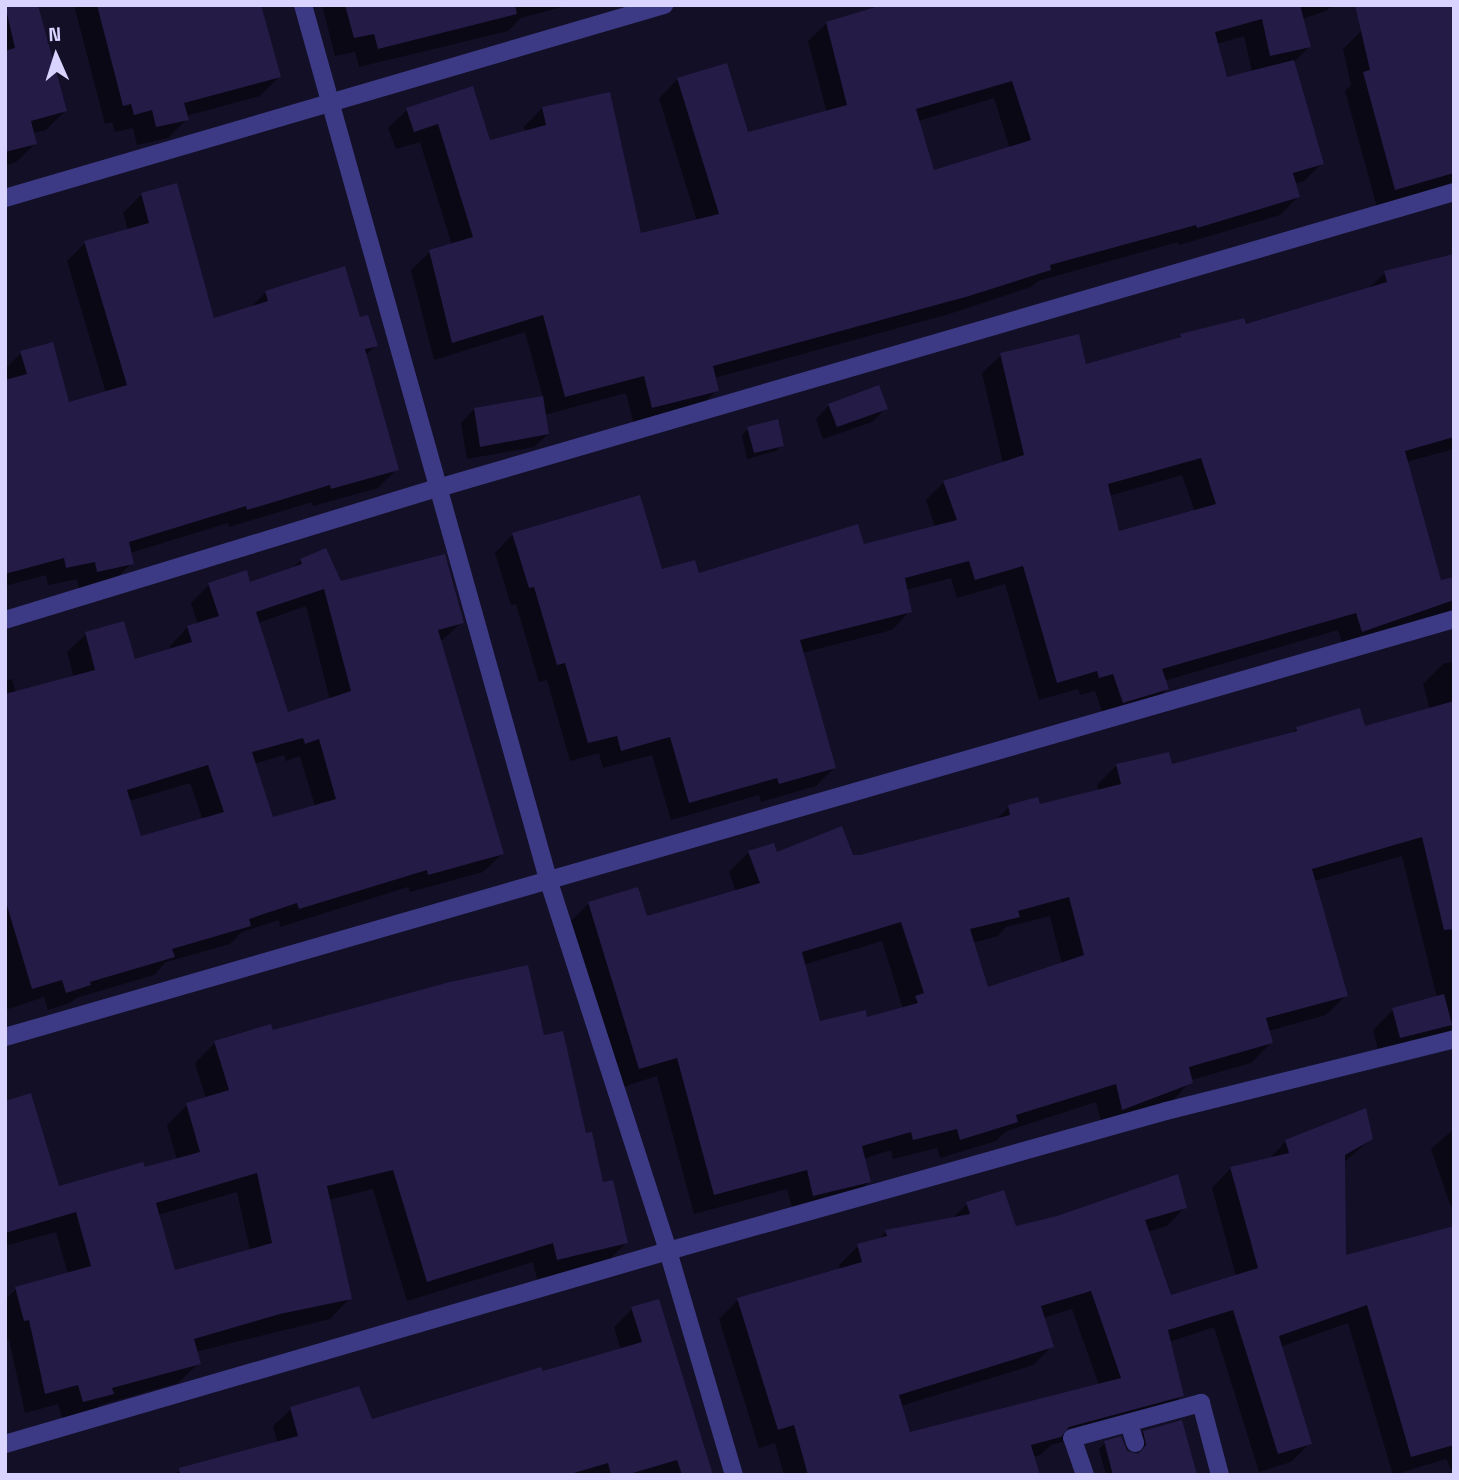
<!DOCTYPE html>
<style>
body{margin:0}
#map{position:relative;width:1459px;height:1480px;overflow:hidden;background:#130f26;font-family:"Space Grotesk",sans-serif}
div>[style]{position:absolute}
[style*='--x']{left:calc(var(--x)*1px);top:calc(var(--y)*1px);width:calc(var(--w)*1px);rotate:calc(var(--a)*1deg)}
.shadow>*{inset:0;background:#0007}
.building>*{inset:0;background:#241b47}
.lane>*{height:18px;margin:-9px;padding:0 9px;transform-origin:9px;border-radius:9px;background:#3d3a85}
.street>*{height:18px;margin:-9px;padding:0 9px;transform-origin:9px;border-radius:9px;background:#3d3a85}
span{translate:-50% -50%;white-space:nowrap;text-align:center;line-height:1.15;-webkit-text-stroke:5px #130f26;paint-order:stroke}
.frame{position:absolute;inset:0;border:7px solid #d9d4ff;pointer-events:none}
.north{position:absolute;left:21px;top:21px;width:70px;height:70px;-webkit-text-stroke:5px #130f26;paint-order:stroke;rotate:357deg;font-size:19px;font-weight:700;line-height:28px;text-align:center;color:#d9d4ff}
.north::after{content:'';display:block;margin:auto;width:24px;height:32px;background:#d9d4ff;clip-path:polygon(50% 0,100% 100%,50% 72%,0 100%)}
</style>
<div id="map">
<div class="shadow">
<i style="clip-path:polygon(5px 5px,65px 111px,46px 130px,32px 133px,35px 144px,16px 162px,5px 166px)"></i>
<i style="clip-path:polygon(74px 5px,259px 5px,279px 77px,260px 96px,186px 116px,187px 119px,168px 138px,137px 145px,133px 128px,115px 132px,112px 122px,105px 124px)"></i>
<i style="clip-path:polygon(322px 5px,569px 5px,521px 18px,508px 31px,359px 67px,355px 52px,335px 56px)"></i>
<i style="clip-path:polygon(evenodd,886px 5px,1333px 5px,1326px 11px,1302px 19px,1310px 46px,1293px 63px,1322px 163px,1304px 181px,1294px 184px,1298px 197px,1280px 215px,1179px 245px,1178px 242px,1038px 281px,1031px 287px,949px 314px,714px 378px,717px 390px,699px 408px,634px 425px,626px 393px,544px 415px,548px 434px,534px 447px,467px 459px,461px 423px,474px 409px,543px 398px,525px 332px,434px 360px,411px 270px,430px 252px,452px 245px,420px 142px,396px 149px,388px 128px,407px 110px,489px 142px,526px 133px,524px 127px,542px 108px,640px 235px,697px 221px,659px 98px,677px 80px,726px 65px,747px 135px,827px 113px,808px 41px,827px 23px,886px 5px,1244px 36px,1252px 72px,1226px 80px,1217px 44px,1244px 36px,886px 5px,994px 98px,1010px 149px,933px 172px,918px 121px,994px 98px)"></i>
<i style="clip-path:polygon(1454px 5px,1454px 182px,1377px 207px,1345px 91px,1351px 85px,1343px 49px,1361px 31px)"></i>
<i style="clip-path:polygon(142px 194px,213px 321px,248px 310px,266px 292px,359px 319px,376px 345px,365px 356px,397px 469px,378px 488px,313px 506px,312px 502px,229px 527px,228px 523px,130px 553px,132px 563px,113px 581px,79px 589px,77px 579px,48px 585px,46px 575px,5px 586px,5px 369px,21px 353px,68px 404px,106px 393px,67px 261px,85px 243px,128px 230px,123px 213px)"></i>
<i style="clip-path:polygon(evenodd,1454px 255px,1454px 449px,1406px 462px,1439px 582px,1454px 578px,1454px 616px,1344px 649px,1338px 630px,1164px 681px,1167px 689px,1149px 707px,1105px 720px,1095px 691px,1080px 695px,1078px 689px,1039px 700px,1005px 584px,957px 598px,951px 578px,906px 590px,910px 611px,892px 630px,802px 653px,834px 768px,816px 786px,761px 802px,759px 795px,671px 820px,652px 755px,603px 768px,599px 753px,570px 761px,547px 680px,539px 682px,516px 604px,511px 605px,495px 553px,513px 534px,661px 571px,698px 576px,863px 546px,935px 527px,926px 500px,944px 482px,1003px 463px,982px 373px,1001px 355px,1085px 366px,1176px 340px,1181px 335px,1245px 327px,1368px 289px,1385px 273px,1454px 255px,1182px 475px,1195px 512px,1117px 533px,1109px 496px,1182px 475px)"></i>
<i style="clip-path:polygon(829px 405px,886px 408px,872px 422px,823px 439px,816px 419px)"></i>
<i style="clip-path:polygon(748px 429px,782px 445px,776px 451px,747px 459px,742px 435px)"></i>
<i style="clip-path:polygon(evenodd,301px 560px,340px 583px,462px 622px,440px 642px,502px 854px,483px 872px,410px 892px,408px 887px,280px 927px,279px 920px,242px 932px,230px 944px,166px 962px,154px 975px,76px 998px,70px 1003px,48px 1010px,44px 997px,5px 1010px,5px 681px,12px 679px,16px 693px,74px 678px,67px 652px,86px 634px,133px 661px,171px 650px,170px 646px,188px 627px,198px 625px,191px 603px,209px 585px,249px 584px,291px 569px,301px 560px,306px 606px,330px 700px,287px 714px,258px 623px,306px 606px,301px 560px,284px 755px,286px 761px,300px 756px,315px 806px,272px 819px,254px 764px,284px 755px,301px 560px,190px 783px,203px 820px,140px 838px,129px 801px,190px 783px)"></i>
<i style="clip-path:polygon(evenodd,1454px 661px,1454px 1041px,1380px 1057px,1373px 1030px,1393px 1010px,1437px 998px,1402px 856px,1314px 881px,1346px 995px,1326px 1015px,1268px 1031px,1271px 1043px,1251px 1063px,1191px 1080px,1171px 1103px,1103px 1129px,1096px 1102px,1007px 1131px,996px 1141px,940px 1158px,937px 1148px,893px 1159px,891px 1150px,863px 1159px,869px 1182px,849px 1202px,794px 1215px,787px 1189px,694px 1214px,657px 1076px,620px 1088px,569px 923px,589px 903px,645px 919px,736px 892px,729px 872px,749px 852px,860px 857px,995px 821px,1009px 807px,1039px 806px,1098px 791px,1097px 785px,1117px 765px,1171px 766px,1291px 734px,1296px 729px,1364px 728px,1430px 710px,1423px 684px,1443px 664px,1454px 661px,1050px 916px,1062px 964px,986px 989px,972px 943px,998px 936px,1006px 927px,1050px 916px,1454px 661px,882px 941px,903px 1009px,866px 1019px,819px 1023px,803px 965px,882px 941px)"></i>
<i style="clip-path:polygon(evenodd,272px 1032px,543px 1037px,585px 1135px,626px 1243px,606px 1263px,537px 1279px,533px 1262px,407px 1301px,373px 1189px,328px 1200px,350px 1298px,330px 1319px,195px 1352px,199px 1363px,178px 1383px,100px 1405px,91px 1414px,63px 1421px,58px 1404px,25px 1413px,9px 1339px,5px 1340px,5px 1300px,16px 1289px,68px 1274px,56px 1232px,5px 1246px,5px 1103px,57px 1188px,144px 1170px,177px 1160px,167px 1125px,187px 1105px,206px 1099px,195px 1063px,215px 1043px,272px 1032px,237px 1192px,250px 1251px,173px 1272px,158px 1215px,237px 1192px)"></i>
<i style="clip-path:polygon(1454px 1129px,1454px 1206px,1451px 1207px,1431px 1149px)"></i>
<i style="clip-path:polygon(evenodd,1371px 1139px,1343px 1163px,1345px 1258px,1454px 1238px,1454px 1475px,1446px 1459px,1393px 1475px,1348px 1323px,1280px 1347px,1310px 1443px,1291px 1462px,1259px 1472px,1214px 1327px,1169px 1342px,1182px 1395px,1164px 1414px,1051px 1445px,1040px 1455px,1033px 1457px,1038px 1475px,784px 1475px,775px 1443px,759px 1448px,719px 1319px,738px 1300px,840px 1270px,839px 1265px,858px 1246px,877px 1241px,886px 1232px,951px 1220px,967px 1204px,1014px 1228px,1185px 1207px,1167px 1226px,1147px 1232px,1170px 1297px,1236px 1276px,1212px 1188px,1230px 1169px,1268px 1160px,1286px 1141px,1371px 1139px,1072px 1309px,1099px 1385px,909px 1434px,901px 1406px,1033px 1365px,1052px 1346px,1043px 1318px,1072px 1309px)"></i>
<i style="clip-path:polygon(632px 1309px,711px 1475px,168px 1475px,278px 1444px,273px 1426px,291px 1409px,371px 1421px,621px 1350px,614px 1327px)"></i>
<i style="clip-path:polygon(1144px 1432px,1195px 1475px,1106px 1475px,1099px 1449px,1105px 1443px,1138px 1456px,1141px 1453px,1138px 1438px)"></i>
</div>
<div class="building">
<i style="clip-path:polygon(5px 5px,38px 5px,67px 111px,31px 121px,37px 144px,5px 152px,5px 51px,15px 48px)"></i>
<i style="clip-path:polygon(97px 5px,261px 5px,281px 77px,184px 103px,189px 120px,156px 127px,152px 110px,134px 115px,131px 104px,123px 106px)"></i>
<i style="clip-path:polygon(345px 5px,515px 5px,517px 14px,378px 49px,374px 34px,354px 38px)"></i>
<i style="clip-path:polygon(evenodd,882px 5px,1300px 5px,1311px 47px,1270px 56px,1262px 19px,1215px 32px,1227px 77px,1294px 60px,1324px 164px,1293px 173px,1300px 197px,1197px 228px,1196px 225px,1050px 265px,1051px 270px,969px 296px,713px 366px,719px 391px,652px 408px,644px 376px,565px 397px,543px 315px,452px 343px,429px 250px,473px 237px,438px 124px,414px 132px,406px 108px,473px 86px,490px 140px,546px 125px,542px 107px,610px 92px,641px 233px,719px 214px,677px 78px,727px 63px,748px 132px,847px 105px,826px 22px,882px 5px,1012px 81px,1031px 140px,934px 170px,916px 109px,1012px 81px)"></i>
<i style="clip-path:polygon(1355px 5px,1454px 5px,1454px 173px,1395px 190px,1363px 72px,1370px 70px)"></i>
<i style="clip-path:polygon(177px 183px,214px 318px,268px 301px,265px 291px,345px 266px,360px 317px,368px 315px,378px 346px,365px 349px,399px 470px,331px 489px,330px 485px,247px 510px,246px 506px,129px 542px,134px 564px,97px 572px,95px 562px,66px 568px,64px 558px,5px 574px,5px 380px,27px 374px,20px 351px,53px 342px,69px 402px,127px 385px,84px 241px,149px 223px,141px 193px)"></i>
<i style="clip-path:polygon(evenodd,1454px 254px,1454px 437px,1405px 451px,1441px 580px,1454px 577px,1454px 600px,1362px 632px,1356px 613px,1162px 669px,1169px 689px,1123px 703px,1113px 674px,1099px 678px,1097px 671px,1057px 683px,1023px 566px,975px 580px,969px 561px,905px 578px,912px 612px,800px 640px,836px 768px,779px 784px,777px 778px,689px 803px,670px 737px,621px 751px,617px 736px,588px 743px,565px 663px,557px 665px,534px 587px,529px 588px,512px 533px,640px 495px,662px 569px,695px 560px,699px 573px,858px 524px,864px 544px,957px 520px,943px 481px,1024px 455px,1000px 353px,1079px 334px,1086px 364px,1181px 337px,1180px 334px,1244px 318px,1246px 324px,1387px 282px,1384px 271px,1454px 254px,1201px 458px,1216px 504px,1119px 531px,1108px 484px,1201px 458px)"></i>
<i style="clip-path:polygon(879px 385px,888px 409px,837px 427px,828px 404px)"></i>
<i style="clip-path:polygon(543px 396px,549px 434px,480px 447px,474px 408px)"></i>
<i style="clip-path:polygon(778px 419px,784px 446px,754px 453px,747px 427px)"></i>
<i style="clip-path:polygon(evenodd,326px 548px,341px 581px,445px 554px,464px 623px,438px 630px,504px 854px,428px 875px,427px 870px,299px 909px,297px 903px,249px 919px,251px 926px,172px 949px,175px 957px,90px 982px,91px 985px,66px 993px,62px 980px,32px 989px,5px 899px,5px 694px,95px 670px,85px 632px,124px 621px,135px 659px,192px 642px,187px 626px,219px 616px,208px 583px,247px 570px,250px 582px,302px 564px,300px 559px,326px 548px,324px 589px,351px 691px,288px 712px,256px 612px,324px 589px,326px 548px,303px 738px,305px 744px,319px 739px,336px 799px,273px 817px,252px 752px,303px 738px,326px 548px,208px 765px,224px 812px,141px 836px,127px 790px,208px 765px)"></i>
<i style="clip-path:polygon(evenodd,1454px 701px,1454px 929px,1444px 930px,1422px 837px,1312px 869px,1348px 996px,1266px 1018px,1273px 1043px,1189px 1067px,1193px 1083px,1122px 1110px,1116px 1084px,1016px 1115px,1018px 1122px,960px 1140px,957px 1129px,913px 1140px,911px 1132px,862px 1146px,871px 1182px,813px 1196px,807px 1170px,714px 1195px,677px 1058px,639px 1069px,588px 902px,638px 887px,647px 916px,760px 883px,748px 851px,774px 843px,777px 852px,842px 826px,853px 855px,860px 855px,1010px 815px,1008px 805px,1038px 797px,1040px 804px,1121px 784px,1116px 764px,1169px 752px,1172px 764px,1297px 731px,1296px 727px,1360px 708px,1365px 726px,1454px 701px,1069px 897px,1084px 955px,988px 987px,970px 929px,1020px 917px,1018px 911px,1069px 897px,1454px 701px,901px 922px,924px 993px,915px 996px,918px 1003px,867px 1017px,866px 1010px,820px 1021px,802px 952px,901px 922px)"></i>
<i style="clip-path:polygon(evenodd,528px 965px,544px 1035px,563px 1031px,586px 1133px,592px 1132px,603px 1182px,613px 1180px,628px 1243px,557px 1260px,553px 1243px,427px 1282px,393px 1170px,327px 1186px,352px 1299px,280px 1314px,194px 1339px,201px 1364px,112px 1388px,114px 1394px,83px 1402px,78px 1385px,45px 1394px,29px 1320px,24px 1321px,15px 1287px,91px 1266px,76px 1212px,5px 1233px,5px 1101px,31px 1093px,59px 1186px,143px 1162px,145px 1167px,200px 1152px,186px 1103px,229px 1090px,214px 1041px,271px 1024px,273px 1030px,450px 982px,528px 965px,257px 1173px,272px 1243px,175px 1270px,156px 1203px,257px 1173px)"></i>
<i style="clip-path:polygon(1444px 994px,1452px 1025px,1400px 1038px,1392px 1008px)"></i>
<i style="clip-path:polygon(evenodd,1366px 1108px,1373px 1139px,1345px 1155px,1346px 1255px,1454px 1226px,1454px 1445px,1411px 1457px,1367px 1305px,1279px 1336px,1312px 1444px,1278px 1454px,1233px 1310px,1168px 1330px,1184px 1396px,1069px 1427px,1061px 1437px,1031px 1445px,1040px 1475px,808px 1475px,794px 1425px,778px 1430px,737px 1298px,862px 1262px,857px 1244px,887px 1236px,885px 1230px,970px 1214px,966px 1202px,1004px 1190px,1016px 1226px,1057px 1216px,1178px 1174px,1187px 1208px,1145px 1220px,1171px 1295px,1258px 1268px,1230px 1167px,1289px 1153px,1285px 1140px,1366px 1108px,1091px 1291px,1121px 1378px,910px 1432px,899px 1395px,1054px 1347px,1041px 1306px,1091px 1291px)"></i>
<i style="clip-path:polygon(659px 1299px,713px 1475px,682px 1475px,677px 1460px,626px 1475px,611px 1475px,608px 1463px,567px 1475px,180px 1475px,179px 1468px,298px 1436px,290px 1407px,359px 1386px,372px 1419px,541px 1367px,543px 1371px,642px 1342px,631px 1307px)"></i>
<i style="clip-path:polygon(1182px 1420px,1197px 1475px,1113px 1475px,1104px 1441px,1121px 1436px,1127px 1451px,1138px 1454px,1146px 1445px,1143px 1431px)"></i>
</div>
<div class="lane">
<i style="--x:1129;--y:1424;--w:20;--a:72"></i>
<i style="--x:1085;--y:1475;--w:39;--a:-109"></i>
<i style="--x:1072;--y:1438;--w:134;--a:-15.2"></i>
<i style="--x:1201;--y:1403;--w:74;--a:75.2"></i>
</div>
<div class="street">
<i style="--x:303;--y:5;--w:908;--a:74.34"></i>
<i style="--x:548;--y:879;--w:391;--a:72.1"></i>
<i style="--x:668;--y:1251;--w:234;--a:73.6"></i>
<i style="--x:5;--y:198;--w:687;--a:-16.32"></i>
<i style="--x:5;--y:620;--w:453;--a:-17"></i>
<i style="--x:438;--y:488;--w:1058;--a:-16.24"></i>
<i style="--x:5;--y:1037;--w:1508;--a:-16.09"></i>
<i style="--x:5;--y:1444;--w:691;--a:-16.23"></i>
<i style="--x:668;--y:1251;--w:517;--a:-15.7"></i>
<i style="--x:1166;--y:1111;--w:297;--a:-14"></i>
</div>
<div class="frame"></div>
<div class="north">N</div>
</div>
